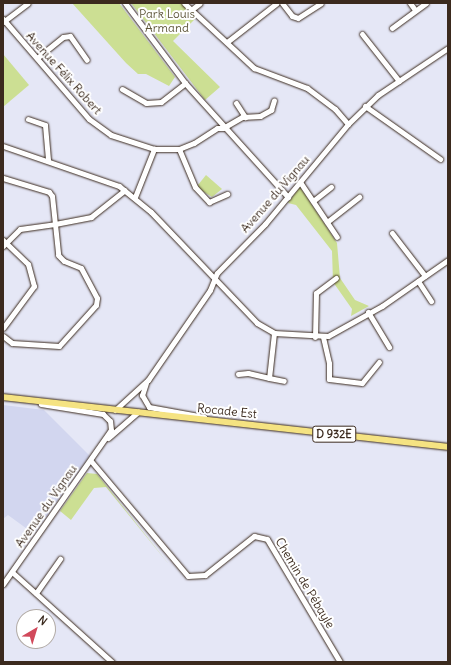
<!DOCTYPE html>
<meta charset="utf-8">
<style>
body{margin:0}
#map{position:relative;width:451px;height:665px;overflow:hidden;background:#e5e7f6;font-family:Delius,sans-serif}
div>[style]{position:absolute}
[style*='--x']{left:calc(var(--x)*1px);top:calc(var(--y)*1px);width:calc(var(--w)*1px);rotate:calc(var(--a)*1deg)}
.built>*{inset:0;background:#d2d6ef}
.green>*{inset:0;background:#ccdf93}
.roads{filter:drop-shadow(0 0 1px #3b2a1e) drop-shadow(0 0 1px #3b2a1e)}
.minor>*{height:5px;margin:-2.5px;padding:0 2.5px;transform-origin:2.5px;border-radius:2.5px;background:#fff}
.major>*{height:6px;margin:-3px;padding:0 3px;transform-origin:3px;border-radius:3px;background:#f5e382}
span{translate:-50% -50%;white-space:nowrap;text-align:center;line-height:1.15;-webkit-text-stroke:4px #fff;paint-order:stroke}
.shield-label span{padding:1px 3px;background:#fff;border:1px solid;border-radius:3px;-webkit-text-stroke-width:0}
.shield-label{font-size:11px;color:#3b2a1e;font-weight:700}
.park-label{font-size:12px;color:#5f573b}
.street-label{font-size:12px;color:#3b2a1e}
.frame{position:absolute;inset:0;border:4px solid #3b2a1e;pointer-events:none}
.north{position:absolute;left:16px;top:609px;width:40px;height:40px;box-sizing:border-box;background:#fff;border:1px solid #b1aaa5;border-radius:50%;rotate:38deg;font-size:11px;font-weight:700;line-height:16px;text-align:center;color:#3b2a1e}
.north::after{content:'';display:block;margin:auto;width:14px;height:18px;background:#d1495b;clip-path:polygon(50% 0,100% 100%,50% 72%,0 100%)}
</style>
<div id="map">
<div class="built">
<i style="clip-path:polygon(3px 405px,44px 410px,90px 456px,34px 534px,8px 515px,3px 519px)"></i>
</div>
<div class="green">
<i style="clip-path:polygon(72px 3px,119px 3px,175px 77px,169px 86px,146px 74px,138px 74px,126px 63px)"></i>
<i style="clip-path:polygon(131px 3px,182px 3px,195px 19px,173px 41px,220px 87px,205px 100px)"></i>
<i style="clip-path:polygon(3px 54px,29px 85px,3px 107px)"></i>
<i style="clip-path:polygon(206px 175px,222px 189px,212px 197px,199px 189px,198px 185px)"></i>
<i style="clip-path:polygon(300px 187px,337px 243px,340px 278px,355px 300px,369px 306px,351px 316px,352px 309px,333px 282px,332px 251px,296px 205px,288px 203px)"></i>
<i style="clip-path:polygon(87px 473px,97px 474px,171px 567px,106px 487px,94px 488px,71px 520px,60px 511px)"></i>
</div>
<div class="roads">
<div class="minor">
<i style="--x:125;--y:3;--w:100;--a:53.1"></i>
<i style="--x:185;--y:83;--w:154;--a:47.9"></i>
<i style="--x:184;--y:3;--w:96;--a:42.9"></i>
<i style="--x:254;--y:68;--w:57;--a:20.7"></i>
<i style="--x:307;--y:88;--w:35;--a:37"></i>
<i style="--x:335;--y:109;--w:20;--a:49"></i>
<i style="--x:282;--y:3;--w:16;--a:52"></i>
<i style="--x:292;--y:16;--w:6;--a:18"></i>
<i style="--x:298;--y:18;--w:27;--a:-33"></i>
<i style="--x:410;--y:3;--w:9;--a:54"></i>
<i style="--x:191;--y:10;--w:11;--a:-38"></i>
<i style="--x:3;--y:19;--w:132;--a:49.3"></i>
<i style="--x:89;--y:119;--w:27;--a:36"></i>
<i style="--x:111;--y:135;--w:45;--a:18"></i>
<i style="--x:154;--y:149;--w:25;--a:0"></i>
<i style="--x:179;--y:149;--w:16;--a:-22"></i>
<i style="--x:194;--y:143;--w:27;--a:-33"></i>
<i style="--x:217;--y:128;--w:6;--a:0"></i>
<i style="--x:3;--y:22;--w:31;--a:-37"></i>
<i style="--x:392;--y:28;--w:42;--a:-36.3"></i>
<i style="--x:362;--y:34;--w:60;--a:51.8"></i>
<i style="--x:227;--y:42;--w:63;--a:-38"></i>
<i style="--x:37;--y:58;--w:33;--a:-39"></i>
<i style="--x:63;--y:37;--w:7;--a:-8"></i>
<i style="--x:70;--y:36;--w:29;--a:55"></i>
<i style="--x:122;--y:89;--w:28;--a:30"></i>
<i style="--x:146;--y:103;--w:15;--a:-4"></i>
<i style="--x:161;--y:102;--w:31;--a:-38"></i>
<i style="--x:236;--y:103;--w:17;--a:57"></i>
<i style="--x:365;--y:106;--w:92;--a:35.2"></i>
<i style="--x:28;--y:119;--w:18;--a:19"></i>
<i style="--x:45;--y:125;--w:36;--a:85"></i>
<i style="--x:223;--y:128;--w:22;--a:-30"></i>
<i style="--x:242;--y:117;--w:18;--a:-3"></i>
<i style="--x:260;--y:116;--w:13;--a:-29"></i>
<i style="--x:271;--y:110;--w:10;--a:-73"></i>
<i style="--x:3;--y:146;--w:123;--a:19"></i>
<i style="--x:119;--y:186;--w:41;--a:39.1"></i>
<i style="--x:151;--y:212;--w:153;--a:46.3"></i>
<i style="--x:257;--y:323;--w:20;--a:30"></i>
<i style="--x:274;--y:333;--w:54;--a:3.2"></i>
<i style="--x:328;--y:336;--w:62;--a:-29.1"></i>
<i style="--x:382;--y:306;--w:80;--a:-34.9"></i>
<i style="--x:179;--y:149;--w:41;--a:67.2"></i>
<i style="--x:195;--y:187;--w:21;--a:47"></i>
<i style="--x:209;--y:202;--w:20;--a:-24"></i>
<i style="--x:3;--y:178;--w:48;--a:16.9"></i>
<i style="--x:49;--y:192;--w:5;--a:53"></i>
<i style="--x:52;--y:196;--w:28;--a:84"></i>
<i style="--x:55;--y:224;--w:37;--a:-11"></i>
<i style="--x:91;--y:217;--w:43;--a:-38.5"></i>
<i style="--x:300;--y:182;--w:66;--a:56.1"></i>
<i style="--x:135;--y:197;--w:52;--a:-68.4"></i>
<i style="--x:313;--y:201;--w:23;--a:-38"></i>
<i style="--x:327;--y:222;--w:41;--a:-38"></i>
<i style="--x:392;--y:233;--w:54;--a:52.5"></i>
<i style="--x:3;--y:240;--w:35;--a:44"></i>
<i style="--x:28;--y:264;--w:23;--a:75"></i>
<i style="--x:34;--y:286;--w:52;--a:126.4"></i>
<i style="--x:3;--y:246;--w:24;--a:-45"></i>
<i style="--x:20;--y:229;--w:35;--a:-8"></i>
<i style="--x:55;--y:224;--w:31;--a:84"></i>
<i style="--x:58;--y:255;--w:8;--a:45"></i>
<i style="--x:64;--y:261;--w:18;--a:22"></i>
<i style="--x:81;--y:268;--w:34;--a:62"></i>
<i style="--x:97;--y:298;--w:7;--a:98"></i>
<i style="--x:96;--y:305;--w:55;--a:132.1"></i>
<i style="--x:59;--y:346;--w:47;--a:-176.3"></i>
<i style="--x:12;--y:343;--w:11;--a:-142"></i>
<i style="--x:418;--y:281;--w:24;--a:57"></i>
<i style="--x:368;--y:312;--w:41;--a:59"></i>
<i style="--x:274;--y:333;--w:45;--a:96.3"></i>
<i style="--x:269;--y:378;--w:15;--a:11"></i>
<i style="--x:315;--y:337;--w:44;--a:-88.7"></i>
<i style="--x:316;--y:293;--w:25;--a:-37"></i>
<i style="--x:323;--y:337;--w:27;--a:77"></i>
<i style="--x:329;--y:363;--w:16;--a:90"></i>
<i style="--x:329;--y:379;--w:33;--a:7"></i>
<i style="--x:362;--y:383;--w:27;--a:-51"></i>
<i style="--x:238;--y:374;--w:10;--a:-6"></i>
<i style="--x:248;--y:373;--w:22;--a:13"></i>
<i style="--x:146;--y:383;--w:13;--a:108"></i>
<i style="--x:142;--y:395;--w:14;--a:60"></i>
<i style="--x:149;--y:407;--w:56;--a:10.3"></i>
<i style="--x:115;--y:410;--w:45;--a:-42.3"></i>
<i style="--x:148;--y:380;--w:109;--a:-55.4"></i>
<i style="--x:210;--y:290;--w:18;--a:-68"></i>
<i style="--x:217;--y:273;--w:69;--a:-45.6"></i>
<i style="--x:265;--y:224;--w:130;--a:-50.3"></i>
<i style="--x:348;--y:124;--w:42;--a:-44"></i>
<i style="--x:378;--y:95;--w:84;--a:-33.9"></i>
<i style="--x:108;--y:438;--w:40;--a:-41"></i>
<i style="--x:91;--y:461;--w:150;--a:49.9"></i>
<i style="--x:188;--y:576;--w:17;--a:-3"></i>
<i style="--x:205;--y:575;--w:63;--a:-38.5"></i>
<i style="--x:254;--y:536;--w:13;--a:13"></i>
<i style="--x:267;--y:539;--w:143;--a:59.3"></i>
<i style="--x:12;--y:572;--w:135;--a:42"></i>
<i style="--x:3;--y:584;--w:188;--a:-55"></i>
<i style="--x:111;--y:430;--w:9;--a:-96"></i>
<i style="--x:110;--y:421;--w:10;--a:-135"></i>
<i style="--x:103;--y:414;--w:63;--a:-170.8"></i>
<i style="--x:36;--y:593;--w:42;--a:-54.8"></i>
</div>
<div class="major">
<i style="--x:3;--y:397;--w:448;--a:6.4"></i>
</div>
</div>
<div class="shield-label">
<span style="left:334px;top:434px">D 932E</span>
</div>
<div class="park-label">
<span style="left:167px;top:21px">Park Louis<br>Armand</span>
</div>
<div class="street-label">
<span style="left:64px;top:73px;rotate:48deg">Avenue Félix Robert</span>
<span style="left:275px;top:194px;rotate:-49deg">Avenue du Vignau</span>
<span style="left:227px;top:411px;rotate:6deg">Rocade Est</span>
<span style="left:46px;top:506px;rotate:-55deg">Avenue du Vignau</span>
<span style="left:305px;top:583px;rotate:59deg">Chemin de Pébayle</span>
</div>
<div class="frame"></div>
<div class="north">N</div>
</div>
